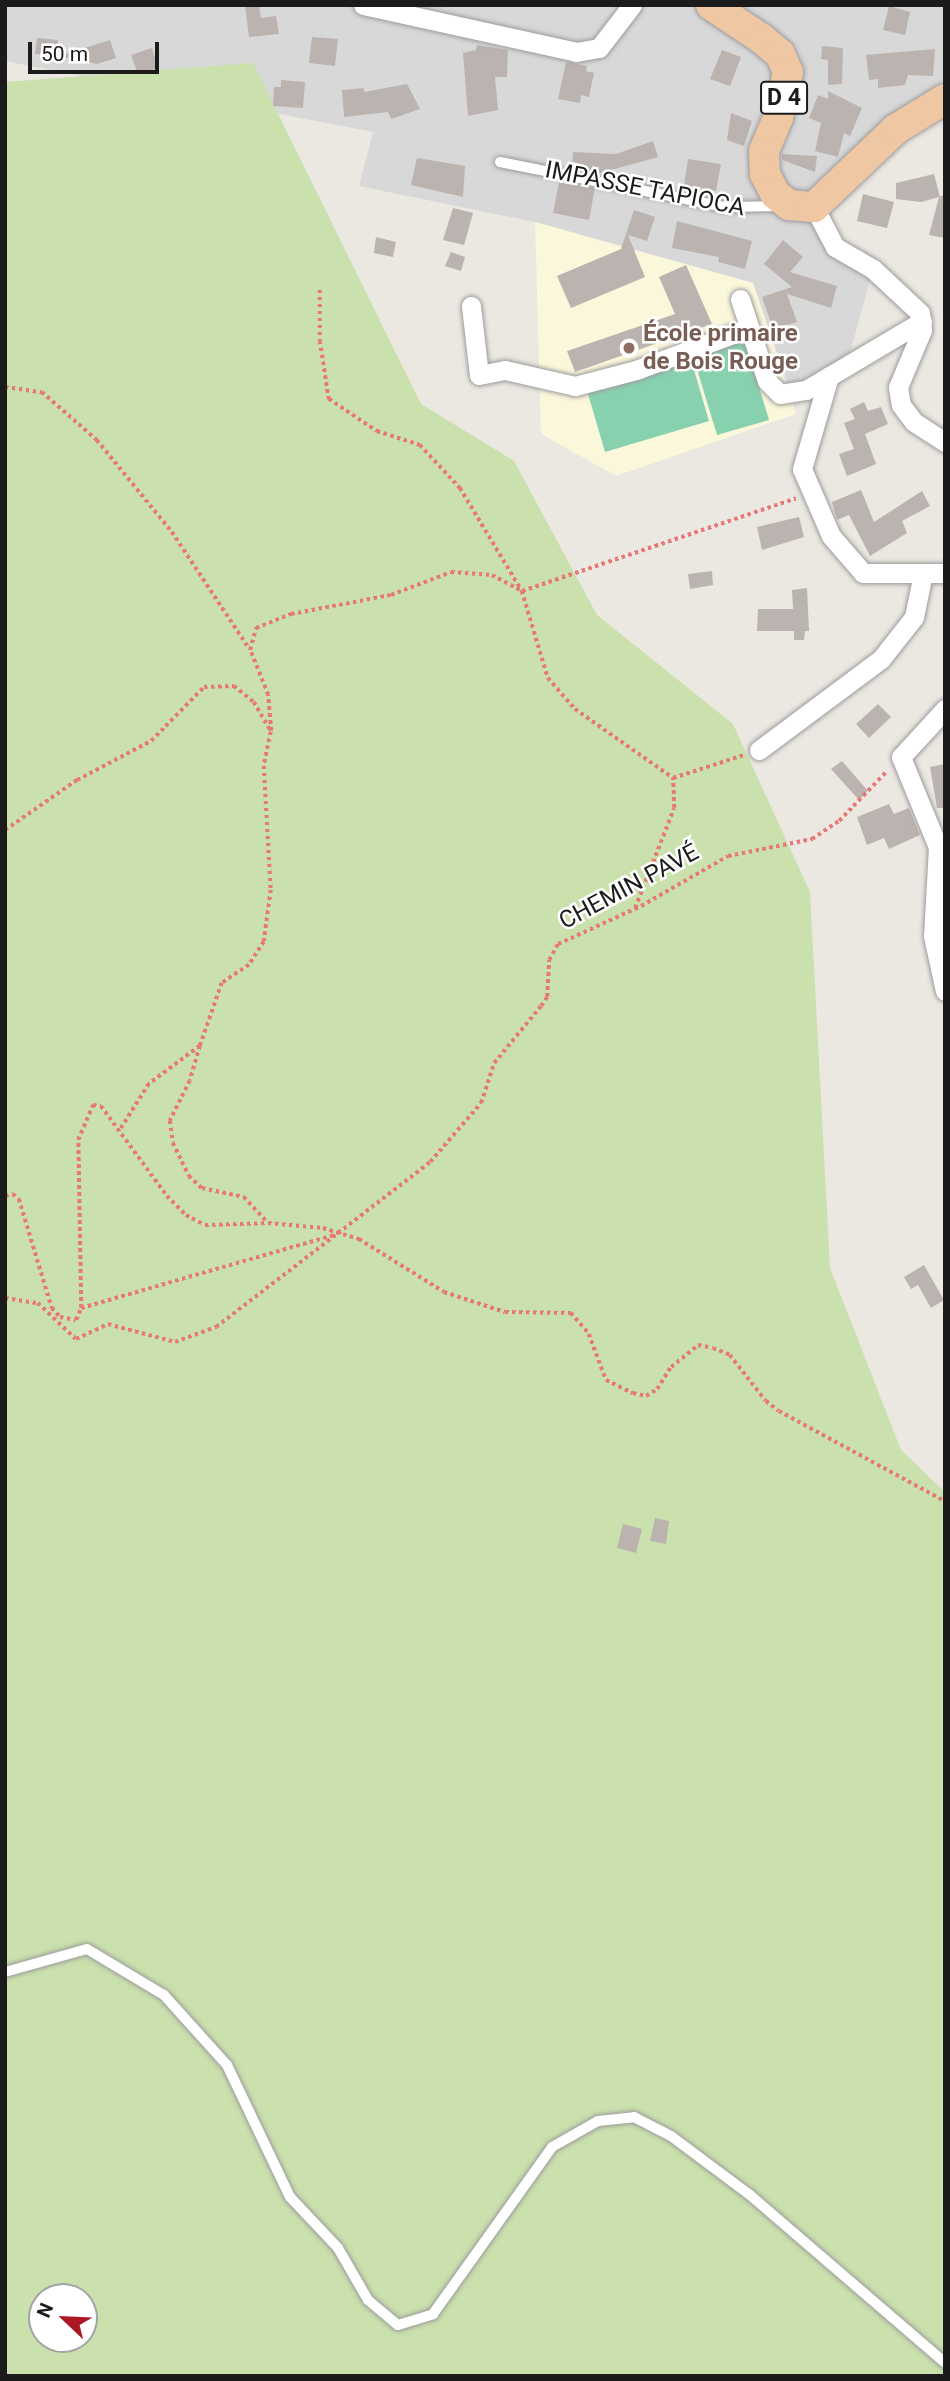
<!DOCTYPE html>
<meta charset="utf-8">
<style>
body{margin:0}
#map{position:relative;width:950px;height:2381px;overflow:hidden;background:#ebe7e1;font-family:Roboto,sans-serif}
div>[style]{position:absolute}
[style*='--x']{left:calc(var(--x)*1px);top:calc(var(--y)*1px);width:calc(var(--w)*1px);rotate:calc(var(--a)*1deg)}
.residential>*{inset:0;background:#d9d8d8}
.education>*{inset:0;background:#faf7db}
.grass>*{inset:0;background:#cae0ad}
.pitch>*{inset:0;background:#88d1af}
.building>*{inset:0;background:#bbb3af}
.path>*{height:3.5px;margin-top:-1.75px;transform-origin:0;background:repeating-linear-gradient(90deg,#e77876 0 3.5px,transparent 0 7px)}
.roads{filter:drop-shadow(0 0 2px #9c9c9c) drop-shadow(0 0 2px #9c9c9c)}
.lane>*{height:10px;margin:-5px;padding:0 5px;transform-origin:5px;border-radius:5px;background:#fff}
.street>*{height:19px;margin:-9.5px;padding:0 9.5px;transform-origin:9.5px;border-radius:9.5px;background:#fff}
.primary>*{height:30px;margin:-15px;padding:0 15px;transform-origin:15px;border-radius:15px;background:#efc7a2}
.dots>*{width:19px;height:19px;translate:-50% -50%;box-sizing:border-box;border:4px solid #fff;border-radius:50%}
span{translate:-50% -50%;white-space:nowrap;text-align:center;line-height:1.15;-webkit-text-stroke:5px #fff;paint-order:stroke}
.shield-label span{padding:2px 5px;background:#fff;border:2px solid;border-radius:5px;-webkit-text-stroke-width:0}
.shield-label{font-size:23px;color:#1b1b1b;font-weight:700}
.street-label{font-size:24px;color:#1b1b1b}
.education-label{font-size:24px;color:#785e54;font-weight:700}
.left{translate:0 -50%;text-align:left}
.frame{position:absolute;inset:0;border:7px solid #1b1b1b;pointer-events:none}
.north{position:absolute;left:28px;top:2283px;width:70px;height:70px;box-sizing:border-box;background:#fff;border:2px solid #a4a4a4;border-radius:50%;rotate:293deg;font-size:19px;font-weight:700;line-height:28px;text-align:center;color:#1b1b1b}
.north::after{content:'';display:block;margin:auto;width:24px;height:32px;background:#ad1825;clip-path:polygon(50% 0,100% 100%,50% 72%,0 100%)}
.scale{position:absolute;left:28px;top:42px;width:131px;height:32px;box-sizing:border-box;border:4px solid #1b1b1b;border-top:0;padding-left:9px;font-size:21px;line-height:24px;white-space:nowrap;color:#1b1b1b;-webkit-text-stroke:5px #fff;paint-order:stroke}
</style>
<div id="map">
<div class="residential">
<i style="clip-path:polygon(5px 5px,945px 5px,945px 99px,829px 197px,824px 231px,873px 269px,847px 364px,792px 395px,753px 283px,535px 222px,359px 186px,373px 132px,5px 61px)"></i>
</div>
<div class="education">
<i style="clip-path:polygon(535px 222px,753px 283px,796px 414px,616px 476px,541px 434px)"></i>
</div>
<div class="grass">
<i style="clip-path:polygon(evenodd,253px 63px,421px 404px,514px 461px,597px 615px,733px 724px,810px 892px,830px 1268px,901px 1450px,945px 1492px,945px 2376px,5px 2376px,5px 82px,253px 63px,42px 2297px,84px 2297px,84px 2339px,42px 2339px,42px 2297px)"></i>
</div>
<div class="pitch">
<i style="clip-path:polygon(745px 340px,769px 420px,717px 435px,693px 356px)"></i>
<i style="clip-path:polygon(690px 356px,709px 421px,605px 452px,586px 387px)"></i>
</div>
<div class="building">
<i style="clip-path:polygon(245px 5px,259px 5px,261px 18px,276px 16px,279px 34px,249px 37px)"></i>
<i style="clip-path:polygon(889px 6px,910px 12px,905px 35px,883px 30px)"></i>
<i style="clip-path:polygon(312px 37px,338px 39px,335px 66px,309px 63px)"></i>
<i style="clip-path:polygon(37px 38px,58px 40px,56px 56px,35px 54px)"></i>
<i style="clip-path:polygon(110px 40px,116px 58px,97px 64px,59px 56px)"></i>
<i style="clip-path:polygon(477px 45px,508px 50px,507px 77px,495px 77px,498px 110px,468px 116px,463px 53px,476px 50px)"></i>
<i style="clip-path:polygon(822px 46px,843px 48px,842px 84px,828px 85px,828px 60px,821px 59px)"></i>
<i style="clip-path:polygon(152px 48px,158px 68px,138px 74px,131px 55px)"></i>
<i style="clip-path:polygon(935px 49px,933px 76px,908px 75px,905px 85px,878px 88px,878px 79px,869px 80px,866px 55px)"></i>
<i style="clip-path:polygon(722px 50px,741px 57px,730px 86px,710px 79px)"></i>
<i style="clip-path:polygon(566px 62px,587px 66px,586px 71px,594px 73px,589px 97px,581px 95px,580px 103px,558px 99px)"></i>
<i style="clip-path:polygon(281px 80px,305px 82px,303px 108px,273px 106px,274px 87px,281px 87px)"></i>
<i style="clip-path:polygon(407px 84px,420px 109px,391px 119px,388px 112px,344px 117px,342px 90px,364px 88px,364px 92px)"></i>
<i style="clip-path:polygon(828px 91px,862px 108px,850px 136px,844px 133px,838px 157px,815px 151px,821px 123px,809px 118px,818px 95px,828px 99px)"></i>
<i style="clip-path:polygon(731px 113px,752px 121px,744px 146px,727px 140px)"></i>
<i style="clip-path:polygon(653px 141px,658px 157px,597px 174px,572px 169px,573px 152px,616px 154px)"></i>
<i style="clip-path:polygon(782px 154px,817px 156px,815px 172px,782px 160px)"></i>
<i style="clip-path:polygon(417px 158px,465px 166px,463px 197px,411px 185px)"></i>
<i style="clip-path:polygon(688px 159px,721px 164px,716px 191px,684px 185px)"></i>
<i style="clip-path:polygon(934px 174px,940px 197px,945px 194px,945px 238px,929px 235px,939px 197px,921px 202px,896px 199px,896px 183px)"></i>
<i style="clip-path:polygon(559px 182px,595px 188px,589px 220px,553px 213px)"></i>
<i style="clip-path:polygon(863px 194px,894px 202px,887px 228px,857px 221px)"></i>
<i style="clip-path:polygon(453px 208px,473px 213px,464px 245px,443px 240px)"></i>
<i style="clip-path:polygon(634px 210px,655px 217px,647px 241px,628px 235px,645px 277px,571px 308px,557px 276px,621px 249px)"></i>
<i style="clip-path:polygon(677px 221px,752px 241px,745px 269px,718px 262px,719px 257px,672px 248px)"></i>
<i style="clip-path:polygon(376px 237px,396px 242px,393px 257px,374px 253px)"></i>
<i style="clip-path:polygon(783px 240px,803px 257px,790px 272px,837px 286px,831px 308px,787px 294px,797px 322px,773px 329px,762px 297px,792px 287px,764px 264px)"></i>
<i style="clip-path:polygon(451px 252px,465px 257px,461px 271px,445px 266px)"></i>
<i style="clip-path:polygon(686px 265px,712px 324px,575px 372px,567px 351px,675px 314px,659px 277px)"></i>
<i style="clip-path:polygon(864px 402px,868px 411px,881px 407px,888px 424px,865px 434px,876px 464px,847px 476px,839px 454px,854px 449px,844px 423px,855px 419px,850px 409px)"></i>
<i style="clip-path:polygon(861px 490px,874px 522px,922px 491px,930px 506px,902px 521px,907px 533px,870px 556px,849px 515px,837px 520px,832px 502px)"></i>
<i style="clip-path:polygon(799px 517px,804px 537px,762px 550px,757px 527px)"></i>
<i style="clip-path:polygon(712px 571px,713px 585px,690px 589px,688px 574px)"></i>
<i style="clip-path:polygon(807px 588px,809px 631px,805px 631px,804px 640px,794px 640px,794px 631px,757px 631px,758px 609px,793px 609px,792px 590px)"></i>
<i style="clip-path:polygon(878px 704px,891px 717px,869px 738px,856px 724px)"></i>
<i style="clip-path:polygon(842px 761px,868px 791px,859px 800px,831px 769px)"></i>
<i style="clip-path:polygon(945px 764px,945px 808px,937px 808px,930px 767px)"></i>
<i style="clip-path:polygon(889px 804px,894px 814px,909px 808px,920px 835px,889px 849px,884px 838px,867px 845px,857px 817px)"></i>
<i style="clip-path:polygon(924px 1265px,944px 1300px,931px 1308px,918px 1285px,911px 1289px,904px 1277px)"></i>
<i style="clip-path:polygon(655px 1518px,669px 1521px,666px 1544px,650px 1541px)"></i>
<i style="clip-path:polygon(623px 1524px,642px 1529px,636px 1553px,617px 1548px)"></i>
</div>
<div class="path">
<i style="--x:320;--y:290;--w:51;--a:90"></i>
<i style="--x:320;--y:341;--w:59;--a:81.2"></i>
<i style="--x:329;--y:399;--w:58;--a:33.7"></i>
<i style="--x:377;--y:431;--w:45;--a:18"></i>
<i style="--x:420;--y:445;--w:59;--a:47.1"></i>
<i style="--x:460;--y:488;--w:120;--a:59"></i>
<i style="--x:522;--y:591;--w:91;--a:73.4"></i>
<i style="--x:548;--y:678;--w:41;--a:48.9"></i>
<i style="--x:575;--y:709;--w:120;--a:35.1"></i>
<i style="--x:673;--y:778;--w:75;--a:-17.9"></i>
<i style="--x:5;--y:387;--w:37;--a:8"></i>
<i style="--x:42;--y:392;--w:73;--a:41.1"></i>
<i style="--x:97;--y:440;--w:119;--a:50.8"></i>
<i style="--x:172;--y:532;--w:141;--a:56.5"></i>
<i style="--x:271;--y:731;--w:36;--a:-95"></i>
<i style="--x:268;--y:695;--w:48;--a:-111.8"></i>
<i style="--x:250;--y:650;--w:23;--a:-75"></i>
<i style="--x:256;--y:628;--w:38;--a:-22"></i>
<i style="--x:291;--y:614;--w:102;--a:-10.8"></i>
<i style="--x:391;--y:595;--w:64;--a:-21"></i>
<i style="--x:451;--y:572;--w:41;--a:4.2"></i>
<i style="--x:492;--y:575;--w:34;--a:28"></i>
<i style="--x:522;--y:591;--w:289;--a:-18.7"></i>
<i style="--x:5;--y:830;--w:88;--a:-34.8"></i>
<i style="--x:77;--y:780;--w:84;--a:-27.8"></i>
<i style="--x:151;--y:741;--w:76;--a:-45.5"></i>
<i style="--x:204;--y:687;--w:30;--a:-2"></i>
<i style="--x:234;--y:686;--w:26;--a:39"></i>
<i style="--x:254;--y:702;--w:34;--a:60"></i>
<i style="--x:271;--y:732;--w:35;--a:102"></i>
<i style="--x:264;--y:766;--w:124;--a:86.8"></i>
<i style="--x:271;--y:890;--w:52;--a:97.7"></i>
<i style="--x:264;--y:942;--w:27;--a:123"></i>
<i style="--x:249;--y:965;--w:32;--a:146"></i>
<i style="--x:222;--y:983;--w:67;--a:109.2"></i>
<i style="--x:200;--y:1046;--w:64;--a:143.3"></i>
<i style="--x:149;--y:1084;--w:54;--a:122.2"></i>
<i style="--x:635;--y:908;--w:107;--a:-68.7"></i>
<i style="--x:674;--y:808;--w:30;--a:-92"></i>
<i style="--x:200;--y:1046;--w:36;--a:106"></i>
<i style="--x:190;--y:1081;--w:45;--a:116.6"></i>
<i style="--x:170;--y:1121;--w:22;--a:82"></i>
<i style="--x:173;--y:1143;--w:37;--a:64"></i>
<i style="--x:189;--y:1176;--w:18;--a:43"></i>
<i style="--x:202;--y:1188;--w:43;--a:12.1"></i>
<i style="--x:244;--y:1197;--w:35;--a:47"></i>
<i style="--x:5;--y:1196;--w:8;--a:-14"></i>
<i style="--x:13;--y:1194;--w:8;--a:40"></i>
<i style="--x:19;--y:1199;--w:114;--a:73.2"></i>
<i style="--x:52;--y:1308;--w:12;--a:48"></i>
<i style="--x:60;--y:1317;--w:16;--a:11"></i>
<i style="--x:76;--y:1320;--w:13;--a:-67"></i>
<i style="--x:81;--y:1308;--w:168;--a:-91"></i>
<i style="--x:78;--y:1140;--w:38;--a:-67"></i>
<i style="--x:93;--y:1105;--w:8;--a:7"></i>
<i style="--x:101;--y:1106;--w:112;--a:53.7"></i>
<i style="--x:167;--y:1196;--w:27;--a:45"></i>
<i style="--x:186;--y:1215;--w:21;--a:28"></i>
<i style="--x:205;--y:1225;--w:63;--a:-1.8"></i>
<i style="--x:268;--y:1223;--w:55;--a:5.2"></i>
<i style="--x:323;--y:1228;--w:38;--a:17"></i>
<i style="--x:359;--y:1239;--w:100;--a:31.9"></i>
<i style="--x:444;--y:1292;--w:64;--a:18.2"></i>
<i style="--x:505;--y:1312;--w:66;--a:0.9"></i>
<i style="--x:571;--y:1313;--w:28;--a:49"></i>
<i style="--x:589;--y:1334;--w:49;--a:69.7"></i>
<i style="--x:606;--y:1380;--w:30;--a:26"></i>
<i style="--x:633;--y:1393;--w:13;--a:13"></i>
<i style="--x:646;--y:1396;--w:13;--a:-32"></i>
<i style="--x:657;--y:1389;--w:26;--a:-58"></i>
<i style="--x:671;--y:1367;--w:35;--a:-39"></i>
<i style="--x:698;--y:1345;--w:15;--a:11"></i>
<i style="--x:713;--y:1348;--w:18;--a:22"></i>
<i style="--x:730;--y:1355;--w:58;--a:52"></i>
<i style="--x:766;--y:1401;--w:16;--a:38"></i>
<i style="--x:779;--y:1411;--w:189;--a:28.5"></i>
<i style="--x:5;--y:1298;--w:33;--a:9"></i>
<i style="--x:38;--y:1303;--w:52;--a:43.5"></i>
<i style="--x:76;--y:1339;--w:35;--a:-25"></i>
<i style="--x:108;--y:1324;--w:69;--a:15"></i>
<i style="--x:175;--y:1342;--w:44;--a:-20.1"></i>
<i style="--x:216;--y:1327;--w:270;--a:-37.6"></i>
<i style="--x:430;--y:1162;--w:78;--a:-49.2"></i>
<i style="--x:481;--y:1103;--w:42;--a:-72"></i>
<i style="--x:494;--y:1063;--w:74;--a:-50.5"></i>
<i style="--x:541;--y:1006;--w:11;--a:-56"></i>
<i style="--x:547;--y:997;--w:37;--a:-87"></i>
<i style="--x:549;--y:960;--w:18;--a:-61"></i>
<i style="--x:558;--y:944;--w:91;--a:-24.6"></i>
<i style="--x:641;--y:906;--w:100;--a:-29.9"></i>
<i style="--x:728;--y:856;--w:86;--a:-11.4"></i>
<i style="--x:812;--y:839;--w:32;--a:-34"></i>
<i style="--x:839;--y:821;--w:69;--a:-46.2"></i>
<i style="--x:81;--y:1308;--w:263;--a:-16.1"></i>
</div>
<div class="roads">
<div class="lane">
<i style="--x:500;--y:162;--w:230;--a:11.3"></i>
<i style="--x:726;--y:207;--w:56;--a:-1"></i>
<i style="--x:5;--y:1972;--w:85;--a:-15.7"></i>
<i style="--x:87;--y:1949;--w:90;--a:30.9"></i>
<i style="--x:164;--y:1995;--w:94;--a:48"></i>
<i style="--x:227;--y:2065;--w:146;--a:64.5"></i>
<i style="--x:290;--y:2197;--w:70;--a:46.7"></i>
<i style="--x:338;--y:2248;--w:60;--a:60"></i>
<i style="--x:368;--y:2300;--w:39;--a:40"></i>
<i style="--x:398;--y:2325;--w:37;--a:-17"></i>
<i style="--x:433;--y:2314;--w:205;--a:-54.5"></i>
<i style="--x:552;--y:2147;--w:53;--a:-29.5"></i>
<i style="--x:598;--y:2121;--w:36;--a:-6"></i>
<i style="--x:634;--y:2117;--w:42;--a:27.2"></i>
<i style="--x:671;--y:2136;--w:99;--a:36.8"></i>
<i style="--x:750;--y:2195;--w:257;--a:40.7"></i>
</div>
<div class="street">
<i style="--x:363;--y:5;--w:218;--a:12.4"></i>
<i style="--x:576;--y:52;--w:23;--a:-10"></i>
<i style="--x:599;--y:48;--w:54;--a:-52.5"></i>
<i style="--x:814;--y:207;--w:45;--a:62.3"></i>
<i style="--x:835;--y:247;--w:44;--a:30.1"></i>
<i style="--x:873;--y:269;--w:64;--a:43.1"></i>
<i style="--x:920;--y:313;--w:17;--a:83"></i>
<i style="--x:922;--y:330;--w:62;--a:112.8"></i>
<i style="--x:898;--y:387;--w:18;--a:81"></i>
<i style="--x:901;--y:405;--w:21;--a:53"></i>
<i style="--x:914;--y:422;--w:37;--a:33"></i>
<i style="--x:740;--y:299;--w:86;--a:71.8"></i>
<i style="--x:767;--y:381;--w:18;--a:45"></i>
<i style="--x:780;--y:394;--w:26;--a:-9"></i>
<i style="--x:806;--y:390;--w:135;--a:-30.7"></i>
<i style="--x:471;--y:306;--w:69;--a:83.4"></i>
<i style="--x:479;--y:375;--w:26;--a:-11"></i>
<i style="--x:505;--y:370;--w:72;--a:12.9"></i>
<i style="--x:575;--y:386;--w:63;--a:-14.7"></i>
<i style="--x:636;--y:370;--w:121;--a:-20.4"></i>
<i style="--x:829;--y:376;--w:97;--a:106.2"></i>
<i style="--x:802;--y:469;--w:73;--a:66.6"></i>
<i style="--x:831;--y:536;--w:49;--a:49.1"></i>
<i style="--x:863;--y:573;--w:82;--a:0"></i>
<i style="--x:945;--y:709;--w:65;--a:132.5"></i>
<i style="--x:901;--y:757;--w:97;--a:67.7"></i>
<i style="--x:938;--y:847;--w:89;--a:93.2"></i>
<i style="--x:933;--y:936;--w:56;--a:77.7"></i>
<i style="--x:759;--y:750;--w:152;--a:-36.7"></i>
<i style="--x:881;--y:659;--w:53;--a:-51.8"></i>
<i style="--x:914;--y:617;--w:45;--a:-78.4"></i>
</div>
<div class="primary">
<i style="--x:711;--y:5;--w:61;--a:33.7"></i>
<i style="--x:762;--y:39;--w:23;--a:40"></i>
<i style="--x:780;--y:54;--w:20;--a:66"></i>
<i style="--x:788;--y:72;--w:47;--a:102.3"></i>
<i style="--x:778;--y:118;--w:36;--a:113"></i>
<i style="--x:764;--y:151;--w:23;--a:88"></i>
<i style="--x:765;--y:174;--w:22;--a:63"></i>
<i style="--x:775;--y:194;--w:18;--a:38"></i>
<i style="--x:789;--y:205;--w:25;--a:5"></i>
<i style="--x:814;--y:207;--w:113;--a:-43.6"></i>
<i style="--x:896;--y:129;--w:57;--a:-31.5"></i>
</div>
</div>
<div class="dots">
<i style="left:629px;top:348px;background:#8d6e63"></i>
</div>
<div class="shield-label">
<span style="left:784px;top:98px">D 4</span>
</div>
<div class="street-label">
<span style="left:645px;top:189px;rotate:11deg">IMPASSE TAPIOCA</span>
<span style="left:629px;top:887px;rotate:-28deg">CHEMIN PAVÉ</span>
</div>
<div class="education-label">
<span class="left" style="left:643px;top:348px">École primaire<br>de Bois Rouge</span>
</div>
<div class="frame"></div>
<div class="north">N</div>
<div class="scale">50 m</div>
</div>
